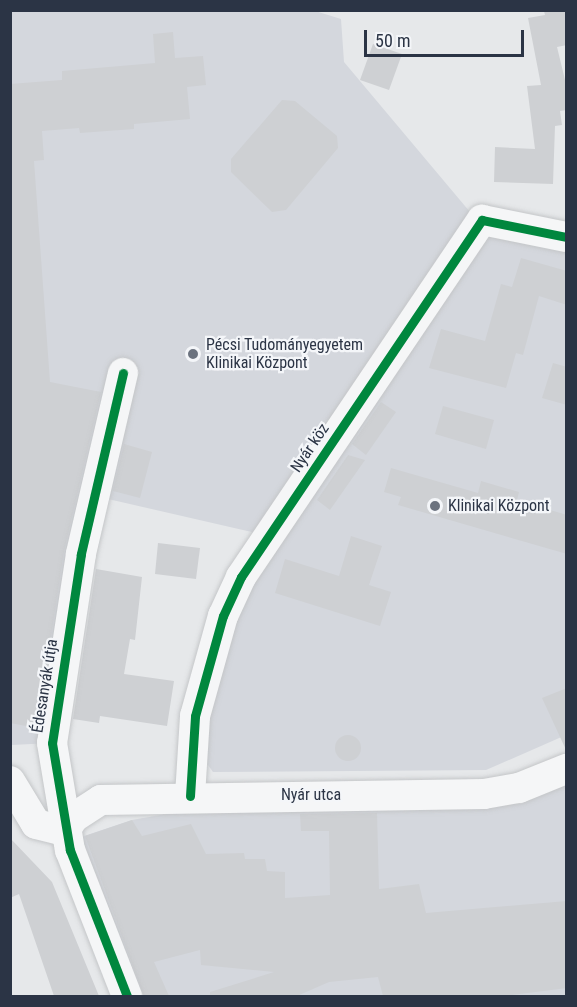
<!DOCTYPE html>
<meta charset="utf-8">
<style>
body{margin:0}
#map{position:relative;width:577px;height:1007px;overflow:hidden;background:#e6e8ea;font-family:"Roboto Condensed",sans-serif}
div>[style]{position:absolute}
[style*='--x']{left:calc(var(--x)*1px);top:calc(var(--y)*1px);width:calc(var(--w)*1px);rotate:calc(var(--a)*1deg)}
.built>*{inset:0;background:#d4d7dd}
.building>*{inset:0;background:#ced0d3}
.round{border-radius:50%}
.roads{filter:drop-shadow(0 0 2px #c4c6c8) drop-shadow(0 0 2px #c4c6c8)}
.minor>*{height:30px;margin:-15px;padding:0 15px;transform-origin:15px;border-radius:15px;background:#f5f6f7}
.cycleway>*{height:9px;margin:-4.5px;padding:0 4.5px;transform-origin:4.5px;border-radius:4.5px;background:#00873e}
.dots>*{width:16px;height:16px;translate:-50% -50%;box-sizing:border-box;border:3px solid #f4f6f9;border-radius:50%}
span{translate:-50% -50%;white-space:nowrap;text-align:center;line-height:1.15;-webkit-text-stroke:4.5px #f4f6f9;paint-order:stroke}
.poi-label{font-size:16px;color:#2b3445}
.left{translate:0 -50%;text-align:left}
.street-label{font-size:16px;color:#2b3445}
.frame{position:absolute;inset:0;border:12px solid #2b3445;pointer-events:none}
.scale{position:absolute;left:364px;top:30px;width:160px;height:27px;box-sizing:border-box;border:3px solid #2b3445;border-top:0;padding-left:8px;font-size:18px;line-height:21px;white-space:nowrap;color:#2b3445;-webkit-text-stroke:4px #f4f6f9;paint-order:stroke}
</style>
<div id="map">
<div class="built">
<i style="clip-path:polygon(312px 10px,341px 19px,344px 62px,470px 212px,256px 533px,95px 496px,52px 743px,11px 745px,10px 11px)"></i>
<i style="clip-path:polygon(485px 231px,566px 248px,566px 735px,486px 770px,213px 772px,200px 754px,235px 620px,249px 584px)"></i>
<i style="clip-path:polygon(566px 779px,566px 996px,139px 996px,78px 838px,132px 820px,211px 806px,521px 804px)"></i>
</div>
<div class="building">
<i style="clip-path:polygon(544px 11px,567px 11px,567px 45px,557px 47px,567px 88px,567px 110px,560px 111px,562px 125px,555px 126px,553px 184px,494px 182px,495px 147px,535px 149px,527px 86px,541px 85px,528px 18px,545px 15px)"></i>
<i style="clip-path:polygon(173px 32px,175px 58px,203px 56px,206px 85px,187px 87px,190px 119px,134px 124px,134px 129px,80px 133px,79px 128px,42px 131px,44px 160px,34px 161px,50px 382px,101px 392px,64px 551px,37px 728px,10px 723px,10px 84px,62px 80px,62px 71px,155px 63px,153px 34px)"></i>
<i style="clip-path:polygon(373px 44px,402px 54px,389px 90px,360px 80px)"></i>
<i style="clip-path:polygon(282px 100px,295px 101px,337px 136px,338px 148px,286px 210px,272px 212px,231px 172px,231px 159px)"></i>
<i style="clip-path:polygon(521px 258px,567px 271px,567px 305px,539px 296px,523px 355px,516px 353px,506px 388px,429px 368px,441px 329px,485px 341px,501px 284px,512px 287px)"></i>
<i style="clip-path:polygon(553px 363px,567px 367px,567px 405px,542px 398px)"></i>
<i style="clip-path:polygon(381px 402px,396px 412px,366px 455px,352px 444px)"></i>
<i style="clip-path:polygon(443px 406px,494px 420px,486px 449px,435px 434px)"></i>
<i style="clip-path:polygon(124px 444px,152px 452px,140px 498px,113px 491px)"></i>
<i style="clip-path:polygon(348px 455px,365px 460px,330px 510px,317px 500px)"></i>
<i style="clip-path:polygon(391px 468px,478px 493px,481px 481px,519px 492px,517px 500px,567px 515px,567px 554px,398px 505px,401px 497px,384px 492px)"></i>
<i style="clip-path:polygon(351px 536px,382px 546px,369px 585px,391px 592px,380px 626px,275px 593px,285px 559px,339px 576px)"></i>
<i style="clip-path:polygon(158px 543px,200px 548px,196px 579px,155px 574px)"></i>
<i style="clip-path:polygon(96px 569px,142px 577px,135px 640px,130px 639px,124px 674px,174px 681px,167px 726px,100px 716px,99px 723px,73px 719px)"></i>
<i style="clip-path:polygon(567px 688px,567px 752px,542px 698px)"></i>
<i class="round" style="left:335px;top:735px;width:26px;height:26px"></i>
<i style="clip-path:polygon(377px 813px,379px 889px,419px 884px,426px 913px,567px 901px,567px 988px,504px 996px,383px 996px,378px 977px,329px 982px,297px 996px,210px 996px,210px 992px,274px 972px,201px 965px,200px 950px,154px 962px,169px 996px,144px 996px,85px 836px,132px 820px,142px 836px,191px 824px,206px 854px,244px 853px,245px 859px,265px 859px,267px 871px,285px 872px,285px 898px,330px 895px,329px 831px,301px 831px,300px 814px)"></i>
<i style="clip-path:polygon(10px 838px,52px 882px,99px 996px,54px 996px,19px 894px,10px 898px)"></i>
</div>
<div class="roads">
<div class="minor">
<i style="--x:123;--y:373;--w:186;--a:103.1"></i>
<i style="--x:81;--y:554;--w:191;--a:98.7"></i>
<i style="--x:52;--y:743;--w:109;--a:80.5"></i>
<i style="--x:70;--y:850;--w:157;--a:68.7"></i>
<i style="--x:10;--y:781;--w:50;--a:58.8"></i>
<i style="--x:36;--y:824;--w:30;--a:14"></i>
<i style="--x:190;--y:796;--w:80;--a:-86.4"></i>
<i style="--x:195;--y:716;--w:104;--a:-74.4"></i>
<i style="--x:223;--y:616;--w:43;--a:-65.2"></i>
<i style="--x:241;--y:577;--w:431;--a:-56"></i>
<i style="--x:482;--y:220;--w:86;--a:11.4"></i>
<i style="--x:65;--y:831;--w:15;--a:-58"></i>
<i style="--x:73;--y:818;--w:33;--a:-33"></i>
<i style="--x:101;--y:800;--w:383;--a:-0.9"></i>
<i style="--x:484;--y:794;--w:36;--a:-10"></i>
<i style="--x:519;--y:788;--w:51;--a:-22"></i>
</div>
</div>
<div class="cycleway">
<i style="--x:123;--y:373;--w:186;--a:103.1"></i>
<i style="--x:81;--y:554;--w:191;--a:98.7"></i>
<i style="--x:52;--y:743;--w:109;--a:80.5"></i>
<i style="--x:70;--y:850;--w:157;--a:68.7"></i>
<i style="--x:190;--y:796;--w:80;--a:-86.4"></i>
<i style="--x:195;--y:716;--w:104;--a:-74.4"></i>
<i style="--x:223;--y:616;--w:43;--a:-65.2"></i>
<i style="--x:241;--y:577;--w:431;--a:-56"></i>
<i style="--x:482;--y:220;--w:86;--a:11.4"></i>
</div>
<div class="dots">
<i style="left:193px;top:354px;background:#6c737f"></i>
<i style="left:435px;top:506px;background:#6c737f"></i>
</div>
<div class="poi-label">
<span class="left" style="left:206px;top:354px">Pécsi Tudományegyetem<br>Klinikai Központ</span>
<span class="left" style="left:448px;top:506px">Klinikai Központ</span>
</div>
<div class="street-label">
<span style="left:310px;top:448px;rotate:-56deg">Nyár köz</span>
<span style="left:45px;top:686px;rotate:-81deg">Édesanyák útja</span>
<span style="left:311px;top:795px">Nyár utca</span>
</div>
<div class="frame"></div>
<div class="scale">50 m</div>
</div>
